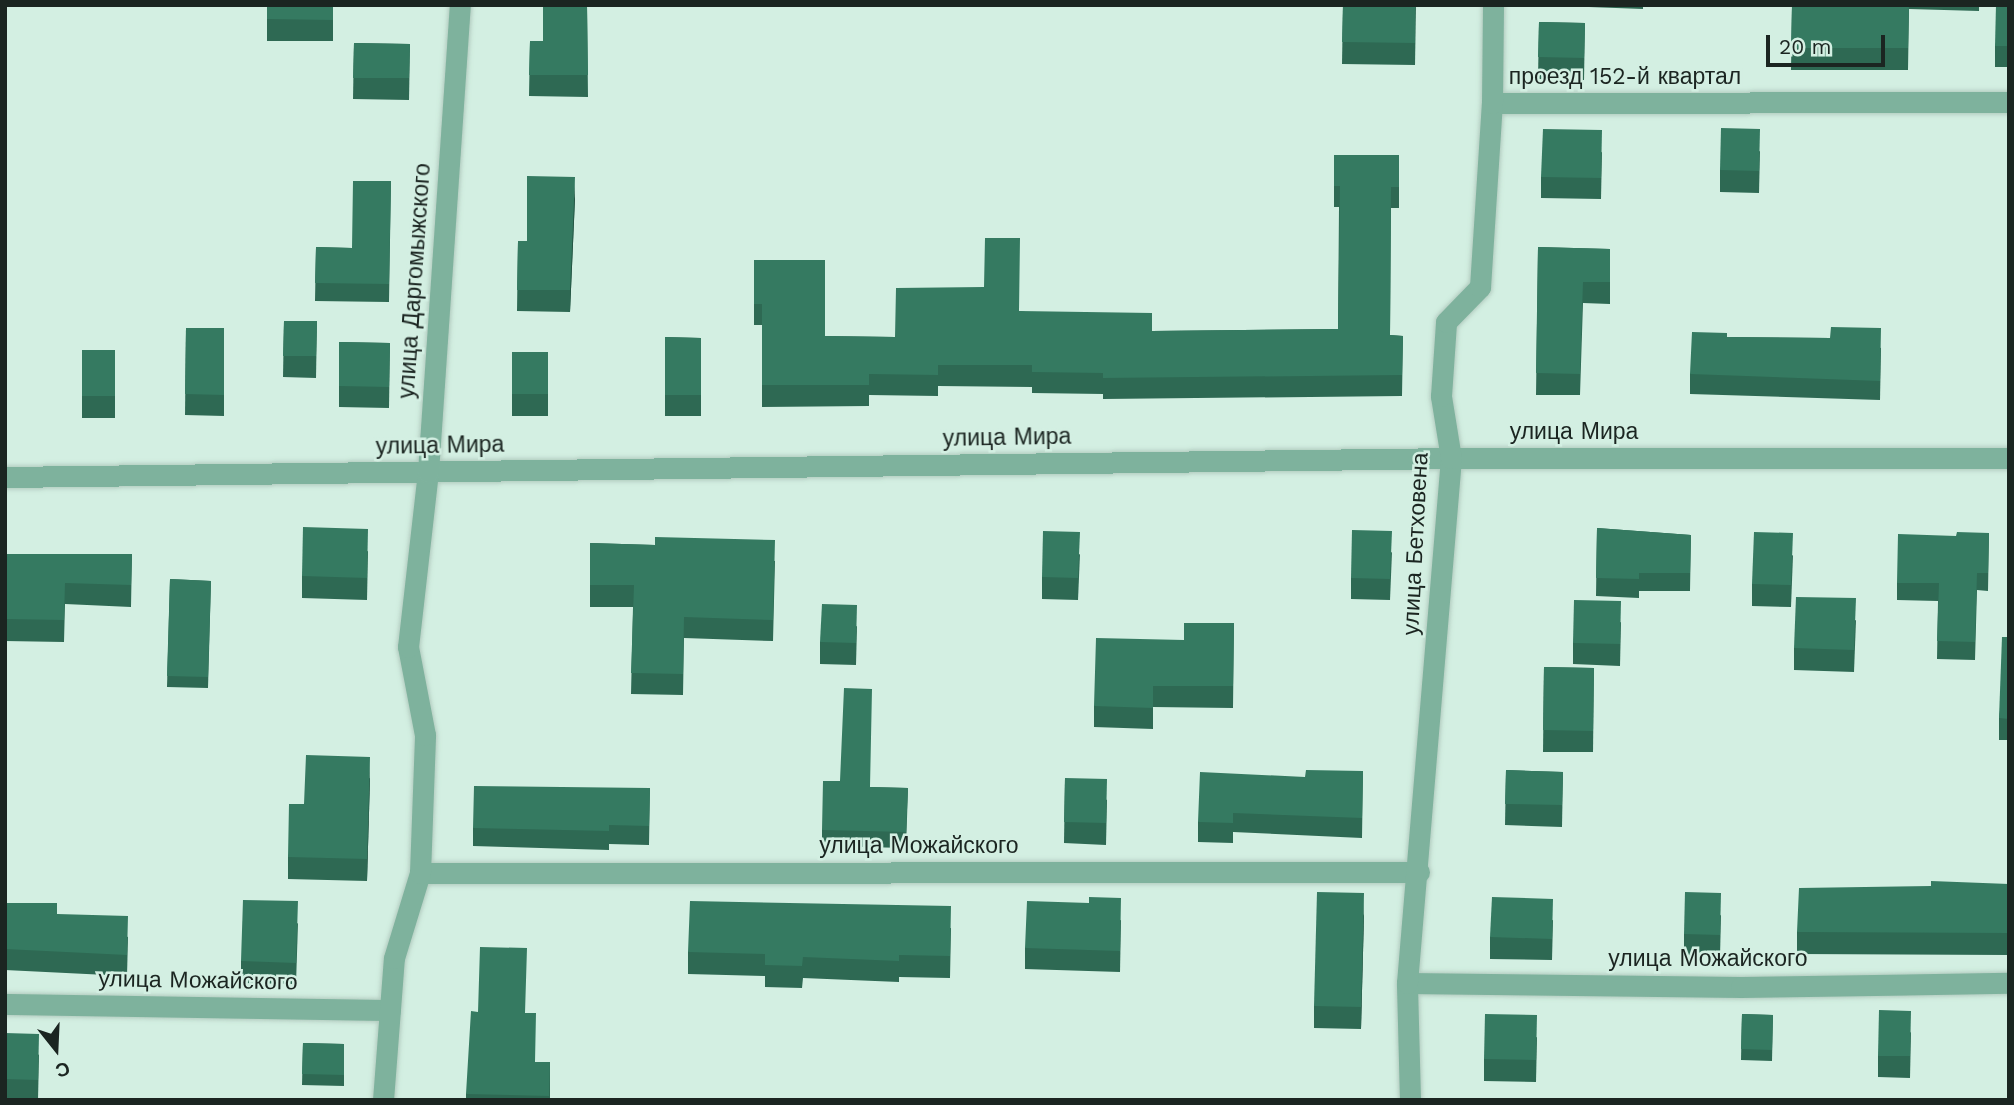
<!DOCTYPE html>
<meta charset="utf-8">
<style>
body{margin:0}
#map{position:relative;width:2014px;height:1105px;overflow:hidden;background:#d3efe2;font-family:"Work Sans",sans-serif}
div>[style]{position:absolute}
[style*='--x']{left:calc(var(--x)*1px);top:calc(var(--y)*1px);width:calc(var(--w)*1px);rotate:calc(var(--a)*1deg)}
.roads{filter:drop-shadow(0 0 2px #b2cbbf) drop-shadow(0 0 2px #b2cbbf)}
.minor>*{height:21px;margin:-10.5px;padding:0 10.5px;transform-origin:10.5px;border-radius:10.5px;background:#7eb29d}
.wall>*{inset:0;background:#2e6953}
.shaded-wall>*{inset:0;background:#255544}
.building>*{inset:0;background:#357a61}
span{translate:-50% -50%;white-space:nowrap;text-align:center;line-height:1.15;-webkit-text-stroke:5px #d3efe2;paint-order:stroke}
.street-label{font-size:23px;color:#1b2521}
.frame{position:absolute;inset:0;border:7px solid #1b2521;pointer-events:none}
.north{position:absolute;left:21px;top:1014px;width:70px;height:70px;-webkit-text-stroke:5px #d3efe2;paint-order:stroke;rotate:162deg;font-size:19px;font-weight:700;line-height:28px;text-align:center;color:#1b2521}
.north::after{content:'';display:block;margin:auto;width:24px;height:32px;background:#1b2521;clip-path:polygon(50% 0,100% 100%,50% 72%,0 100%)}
.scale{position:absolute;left:1766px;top:35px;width:119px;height:32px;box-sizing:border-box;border:4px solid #1b2521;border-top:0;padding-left:9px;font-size:21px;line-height:24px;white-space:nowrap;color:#1b2521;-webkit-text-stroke:5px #d3efe2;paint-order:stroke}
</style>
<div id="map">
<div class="roads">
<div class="minor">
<i style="--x:1492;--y:103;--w:517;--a:-0.11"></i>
<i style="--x:5;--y:477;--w:1446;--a:-0.75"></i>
<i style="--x:1451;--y:458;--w:558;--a:0"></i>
<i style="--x:420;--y:873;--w:999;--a:-0.06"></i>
<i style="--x:1407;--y:983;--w:334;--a:0.7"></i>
<i style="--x:1741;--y:987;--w:268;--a:-0.9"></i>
<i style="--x:5;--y:1004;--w:385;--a:0.9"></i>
<i style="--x:383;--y:1100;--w:142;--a:-85.6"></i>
<i style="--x:394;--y:958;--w:89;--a:-73"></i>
<i style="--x:420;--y:873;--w:138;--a:-87.9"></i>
<i style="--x:425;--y:735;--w:90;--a:-100.9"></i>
<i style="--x:408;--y:647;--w:176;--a:-83.5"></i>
<i style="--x:428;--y:472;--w:468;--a:-86.1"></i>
<i style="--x:1410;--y:1100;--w:117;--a:-91.5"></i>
<i style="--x:1407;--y:983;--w:527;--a:-85.21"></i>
<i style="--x:1451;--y:458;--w:63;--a:-99.2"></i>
<i style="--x:1441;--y:396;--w:74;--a:-86.1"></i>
<i style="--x:1446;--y:322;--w:49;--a:-45.8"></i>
<i style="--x:1480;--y:287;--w:184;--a:-86.3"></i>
<i style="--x:1492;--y:103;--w:98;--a:-89.4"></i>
</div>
</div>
<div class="wall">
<i style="clip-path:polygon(267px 5px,333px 5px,333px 41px,267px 41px)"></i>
<i style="clip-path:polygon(587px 5px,588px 97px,529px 96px,530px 41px,543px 41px)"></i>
<i style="clip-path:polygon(1343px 5px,1416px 5px,1415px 65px,1342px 64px)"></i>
<i style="clip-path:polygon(1562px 5px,1643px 5px,1643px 9px,1562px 6px)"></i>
<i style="clip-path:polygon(1792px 5px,1979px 5px,1979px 11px,1909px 9px,1908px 70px,1791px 70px)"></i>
<i style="clip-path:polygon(2009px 5px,2009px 67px,1995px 67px,1995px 46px)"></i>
<i style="clip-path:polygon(1539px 22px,1585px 23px,1584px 80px,1538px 79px)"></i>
<i style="clip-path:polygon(354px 43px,410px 44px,409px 100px,353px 99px)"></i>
<i style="clip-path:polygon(1760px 151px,1759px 193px,1720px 192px,1720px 170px)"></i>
<i style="clip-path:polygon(1602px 152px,1601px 199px,1541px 198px,1541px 177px)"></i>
<i style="clip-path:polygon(1399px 155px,1399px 208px,1391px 208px,1390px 335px,1403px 336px,1402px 396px,1103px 399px,1103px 394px,1032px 393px,1032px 387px,938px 386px,938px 396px,869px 395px,869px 406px,762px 407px,762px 325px,754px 325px,754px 260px,825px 336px,895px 337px,1019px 311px,1152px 331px,1338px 329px,1339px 207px,1334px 207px,1334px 186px)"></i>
<i style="clip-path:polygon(391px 181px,389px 302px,315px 301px,316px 247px,352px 248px)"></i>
<i style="clip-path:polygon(575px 198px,570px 312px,517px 311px,518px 241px,527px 241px)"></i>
<i style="clip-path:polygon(1538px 247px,1610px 249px,1610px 304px,1583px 303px,1580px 395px,1536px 395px)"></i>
<i style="clip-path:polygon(284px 321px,317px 321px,316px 378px,283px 377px)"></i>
<i style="clip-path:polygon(186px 328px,224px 328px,224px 416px,185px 415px)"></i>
<i style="clip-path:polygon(665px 337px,701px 338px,701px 416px,665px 416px)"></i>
<i style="clip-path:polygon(1727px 337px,1830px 338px,1881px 348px,1880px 400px,1690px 394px,1690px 374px)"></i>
<i style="clip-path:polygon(339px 342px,390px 343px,389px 408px,339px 407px)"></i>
<i style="clip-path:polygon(82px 350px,115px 350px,115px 418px,82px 418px)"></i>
<i style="clip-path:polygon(512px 352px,548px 352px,548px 416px,512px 416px)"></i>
<i style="clip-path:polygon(1597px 528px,1691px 535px,1690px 591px,1639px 591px,1639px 598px,1596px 596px)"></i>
<i style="clip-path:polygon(1989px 533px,1988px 591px,1977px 590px,1975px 660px,1937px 659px,1938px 601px,1897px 600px,1897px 583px,1956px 536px)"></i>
<i style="clip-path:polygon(590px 543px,655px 545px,775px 561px,773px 641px,684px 638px,683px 695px,631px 694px,633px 607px,590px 607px)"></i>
<i style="clip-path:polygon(368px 551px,367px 600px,302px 598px,302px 576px)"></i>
<i style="clip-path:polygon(1392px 552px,1390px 600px,1351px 599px,1351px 578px)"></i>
<i style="clip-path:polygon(5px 554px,132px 554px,131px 607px,65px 604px,64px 642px,5px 641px)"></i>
<i style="clip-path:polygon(1080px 554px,1078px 600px,1042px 599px,1042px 577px)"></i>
<i style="clip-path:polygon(1793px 555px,1791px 607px,1752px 606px,1752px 584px)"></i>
<i style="clip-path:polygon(170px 579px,211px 581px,208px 688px,167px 687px)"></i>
<i style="clip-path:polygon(1856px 620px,1854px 672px,1794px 670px,1794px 648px)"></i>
<i style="clip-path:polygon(1621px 622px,1620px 666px,1573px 664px,1573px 643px)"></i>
<i style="clip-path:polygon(1234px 623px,1233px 708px,1153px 707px,1153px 729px,1094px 727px,1094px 706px,1184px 640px)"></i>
<i style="clip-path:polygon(857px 626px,856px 665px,820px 664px,820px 642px)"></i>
<i style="clip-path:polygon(2009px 637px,2009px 740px,1999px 740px,1999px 718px)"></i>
<i style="clip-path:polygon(1544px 667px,1594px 668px,1593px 752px,1543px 752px)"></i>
<i style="clip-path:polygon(1506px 770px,1563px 772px,1562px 827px,1505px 825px)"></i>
<i style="clip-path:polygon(1363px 771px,1362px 838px,1233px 832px,1233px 843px,1198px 842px,1198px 822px,1305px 777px)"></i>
<i style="clip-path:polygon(370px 778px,367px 881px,288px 879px,288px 857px,304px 804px)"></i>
<i style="clip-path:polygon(1065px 778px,1107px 800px,1106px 845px,1064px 843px)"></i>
<i style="clip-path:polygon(870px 787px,908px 788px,906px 848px,822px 846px,822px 830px)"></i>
<i style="clip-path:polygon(650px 788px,649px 845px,609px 844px,609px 850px,473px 846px,473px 828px)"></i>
<i style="clip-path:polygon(2009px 884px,2009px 955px,1797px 954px,1797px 932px,1931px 886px)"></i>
<i style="clip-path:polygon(5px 903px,57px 914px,128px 937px,127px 976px,5px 970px)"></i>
<i style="clip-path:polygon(1364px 914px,1361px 1029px,1314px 1028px,1314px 1006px)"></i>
<i style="clip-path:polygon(1721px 915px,1720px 957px,1684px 956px,1684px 934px)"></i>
<i style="clip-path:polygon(1121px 920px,1120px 972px,1025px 969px,1025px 948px)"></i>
<i style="clip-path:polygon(1553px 920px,1552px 960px,1490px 959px,1490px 937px)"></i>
<i style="clip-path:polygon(298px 923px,296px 984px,241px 983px,241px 961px)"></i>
<i style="clip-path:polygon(951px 928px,950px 978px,899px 977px,899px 982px,803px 978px,802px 988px,765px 987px,765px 976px,688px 974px,688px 952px)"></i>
<i style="clip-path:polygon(525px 1013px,535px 1062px,550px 1062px,550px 1100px,466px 1100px,466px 1094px)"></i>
<i style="clip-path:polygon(1742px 1014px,1773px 1015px,1772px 1061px,1741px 1060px)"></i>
<i style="clip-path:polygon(1911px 1032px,1910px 1078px,1878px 1077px,1878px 1056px)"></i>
<i style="clip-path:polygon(5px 1033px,39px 1055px,38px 1100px,5px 1100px)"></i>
<i style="clip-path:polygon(1537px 1037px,1536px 1082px,1484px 1081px,1484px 1059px)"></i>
<i style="clip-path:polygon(303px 1043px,344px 1044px,344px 1086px,302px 1085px)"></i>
</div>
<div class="shaded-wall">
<i style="clip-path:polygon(575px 177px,575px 198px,570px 312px,570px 290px)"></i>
<i style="clip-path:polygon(370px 757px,370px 778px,367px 881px,367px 859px)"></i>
<i style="clip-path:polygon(1364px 893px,1364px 914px,1361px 1029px,1361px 1007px)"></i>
</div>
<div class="building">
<i style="clip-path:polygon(267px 5px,333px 5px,333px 20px,267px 19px)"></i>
<i style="clip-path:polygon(543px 5px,587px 5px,588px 75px,529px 75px,530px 41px,543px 41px)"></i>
<i style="clip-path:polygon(1343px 5px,1415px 5px,1415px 43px,1342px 42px)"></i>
<i style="clip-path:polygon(1792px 5px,1909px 5px,1908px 48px,1791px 48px)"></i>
<i style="clip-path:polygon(1996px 5px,2009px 5px,2009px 46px,1995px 46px)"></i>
<i style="clip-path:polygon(1539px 22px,1585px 23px,1584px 58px,1538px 57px)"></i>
<i style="clip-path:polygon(354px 43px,410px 44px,409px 78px,353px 78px)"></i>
<i style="clip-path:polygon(1721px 128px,1760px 129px,1759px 171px,1720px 170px)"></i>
<i style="clip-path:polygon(1543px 129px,1602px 130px,1601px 178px,1541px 177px)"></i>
<i style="clip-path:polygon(1334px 155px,1399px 155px,1399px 187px,1391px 187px,1390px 335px,1403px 336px,1402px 375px,1103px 378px,1103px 373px,1032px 372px,1032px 365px,938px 365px,938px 375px,869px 374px,869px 385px,762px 385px,762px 304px,754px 304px,754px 260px,825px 260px,825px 336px,895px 337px,896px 288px,984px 287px,985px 238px,1020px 238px,1019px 311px,1152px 313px,1152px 331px,1338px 329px,1340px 186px,1334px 186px)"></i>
<i style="clip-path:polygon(527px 176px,575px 177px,570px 290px,517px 290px,518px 241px,527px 241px)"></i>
<i style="clip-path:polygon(353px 181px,391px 181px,389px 284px,315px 283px,316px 247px,352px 248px)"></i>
<i style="clip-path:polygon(1538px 247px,1610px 249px,1610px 282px,1583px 282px,1580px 374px,1536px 373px)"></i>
<i style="clip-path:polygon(284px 321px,317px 321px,316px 356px,283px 356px)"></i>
<i style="clip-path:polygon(1831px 327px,1881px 328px,1880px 381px,1690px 374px,1692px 332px,1727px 333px,1727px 337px,1830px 338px)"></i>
<i style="clip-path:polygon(186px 328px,224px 328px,224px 395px,185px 394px)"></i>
<i style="clip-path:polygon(665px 337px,701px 338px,701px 395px,665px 395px)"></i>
<i style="clip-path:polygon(339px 342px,390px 343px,389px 387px,339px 386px)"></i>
<i style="clip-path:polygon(82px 350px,115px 350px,115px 396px,82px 396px)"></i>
<i style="clip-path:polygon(512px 352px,548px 352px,548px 394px,512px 394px)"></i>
<i style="clip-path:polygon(303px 527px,368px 529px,367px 578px,302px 576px)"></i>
<i style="clip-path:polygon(1597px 528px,1691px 535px,1690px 573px,1639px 573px,1639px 579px,1596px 578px)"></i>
<i style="clip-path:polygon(1352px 530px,1392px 531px,1390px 579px,1351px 578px)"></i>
<i style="clip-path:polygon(1043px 531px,1080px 532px,1078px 578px,1042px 577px)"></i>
<i style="clip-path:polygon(1754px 532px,1793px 533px,1791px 585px,1752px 584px)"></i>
<i style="clip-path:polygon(1957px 532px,1989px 533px,1988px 573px,1977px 573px,1975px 642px,1937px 641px,1939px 583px,1897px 583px,1898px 534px,1956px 536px)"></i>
<i style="clip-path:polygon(655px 537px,775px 540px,773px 620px,684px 617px,683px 674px,631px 673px,634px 585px,590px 585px,590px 543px,655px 545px)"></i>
<i style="clip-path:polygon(5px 554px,132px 554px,131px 585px,65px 583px,64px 620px,5px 619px)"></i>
<i style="clip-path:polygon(170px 579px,211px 581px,208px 677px,167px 676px)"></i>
<i style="clip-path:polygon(1796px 597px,1856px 598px,1854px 650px,1794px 648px)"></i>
<i style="clip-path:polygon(1574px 600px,1621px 601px,1620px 644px,1573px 643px)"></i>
<i style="clip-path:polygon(822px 604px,857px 605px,856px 643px,820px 642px)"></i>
<i style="clip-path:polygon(1184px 623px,1234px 623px,1233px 686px,1153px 686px,1153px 708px,1094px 706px,1096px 638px,1184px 640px)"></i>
<i style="clip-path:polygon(2002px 637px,2009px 637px,2009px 719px,1999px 718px)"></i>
<i style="clip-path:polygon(1544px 667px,1594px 668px,1593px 731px,1543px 730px)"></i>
<i style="clip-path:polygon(844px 688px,872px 689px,870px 787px,908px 788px,906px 832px,822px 830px,823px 781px,840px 781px)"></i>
<i style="clip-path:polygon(306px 755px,370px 757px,367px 859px,288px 857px,289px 804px,304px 804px)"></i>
<i style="clip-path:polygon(1306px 770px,1363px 771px,1362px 818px,1233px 813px,1233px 823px,1198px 822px,1200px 772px,1305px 777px)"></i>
<i style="clip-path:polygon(1506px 770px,1563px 772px,1562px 805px,1505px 804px)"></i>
<i style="clip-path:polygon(1065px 778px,1107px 779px,1106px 823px,1064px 822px)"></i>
<i style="clip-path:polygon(474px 786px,650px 788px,649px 826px,609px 825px,609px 831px,473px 828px)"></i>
<i style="clip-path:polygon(1931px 881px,2009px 884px,2009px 933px,1797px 932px,1799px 888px,1931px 886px)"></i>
<i style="clip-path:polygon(1317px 892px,1364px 893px,1361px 1007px,1314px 1006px)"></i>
<i style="clip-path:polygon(1685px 892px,1721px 893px,1720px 935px,1684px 934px)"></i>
<i style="clip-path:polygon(1089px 897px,1121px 898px,1120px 951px,1025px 948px,1027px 901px,1089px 903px)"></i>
<i style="clip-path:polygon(1492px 897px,1553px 899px,1552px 939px,1490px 937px)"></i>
<i style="clip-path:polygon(243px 900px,298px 901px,296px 963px,241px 961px)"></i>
<i style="clip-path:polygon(690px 901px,951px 906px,950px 956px,899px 955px,899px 961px,803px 957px,802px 966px,765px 965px,765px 954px,688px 952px)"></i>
<i style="clip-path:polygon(5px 903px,57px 903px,57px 914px,128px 916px,127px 955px,5px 949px)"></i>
<i style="clip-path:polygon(480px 947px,527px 948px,525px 1013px,536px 1013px,535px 1062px,550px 1062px,549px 1096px,466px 1094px,471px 1011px,478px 1012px)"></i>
<i style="clip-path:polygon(1879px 1010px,1911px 1011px,1910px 1056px,1878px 1056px)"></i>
<i style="clip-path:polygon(1485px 1014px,1537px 1015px,1536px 1060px,1484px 1059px)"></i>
<i style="clip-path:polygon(1742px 1014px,1773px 1015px,1772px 1050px,1741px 1049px)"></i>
<i style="clip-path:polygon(5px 1033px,39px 1034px,38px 1080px,5px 1079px)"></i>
<i style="clip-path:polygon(303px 1043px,344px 1044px,344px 1075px,302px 1074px)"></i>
</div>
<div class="street-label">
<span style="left:1625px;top:77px">проезд 152-й квартал</span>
<span style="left:415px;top:281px;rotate:-86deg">улица Даргомыжского</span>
<span style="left:1574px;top:432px">улица Мира</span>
<span style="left:1007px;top:438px;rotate:-1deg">улица Мира</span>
<span style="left:440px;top:446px;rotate:-1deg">улица Мира</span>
<span style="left:1416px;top:544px;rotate:-87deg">улица Бетховена</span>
<span style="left:919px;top:846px">улица Можайского</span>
<span style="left:1708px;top:959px">улица Можайского</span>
<span style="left:198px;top:981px;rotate:1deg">улица Можайского</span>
</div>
<div class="frame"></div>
<div class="north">С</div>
<div class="scale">20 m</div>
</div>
